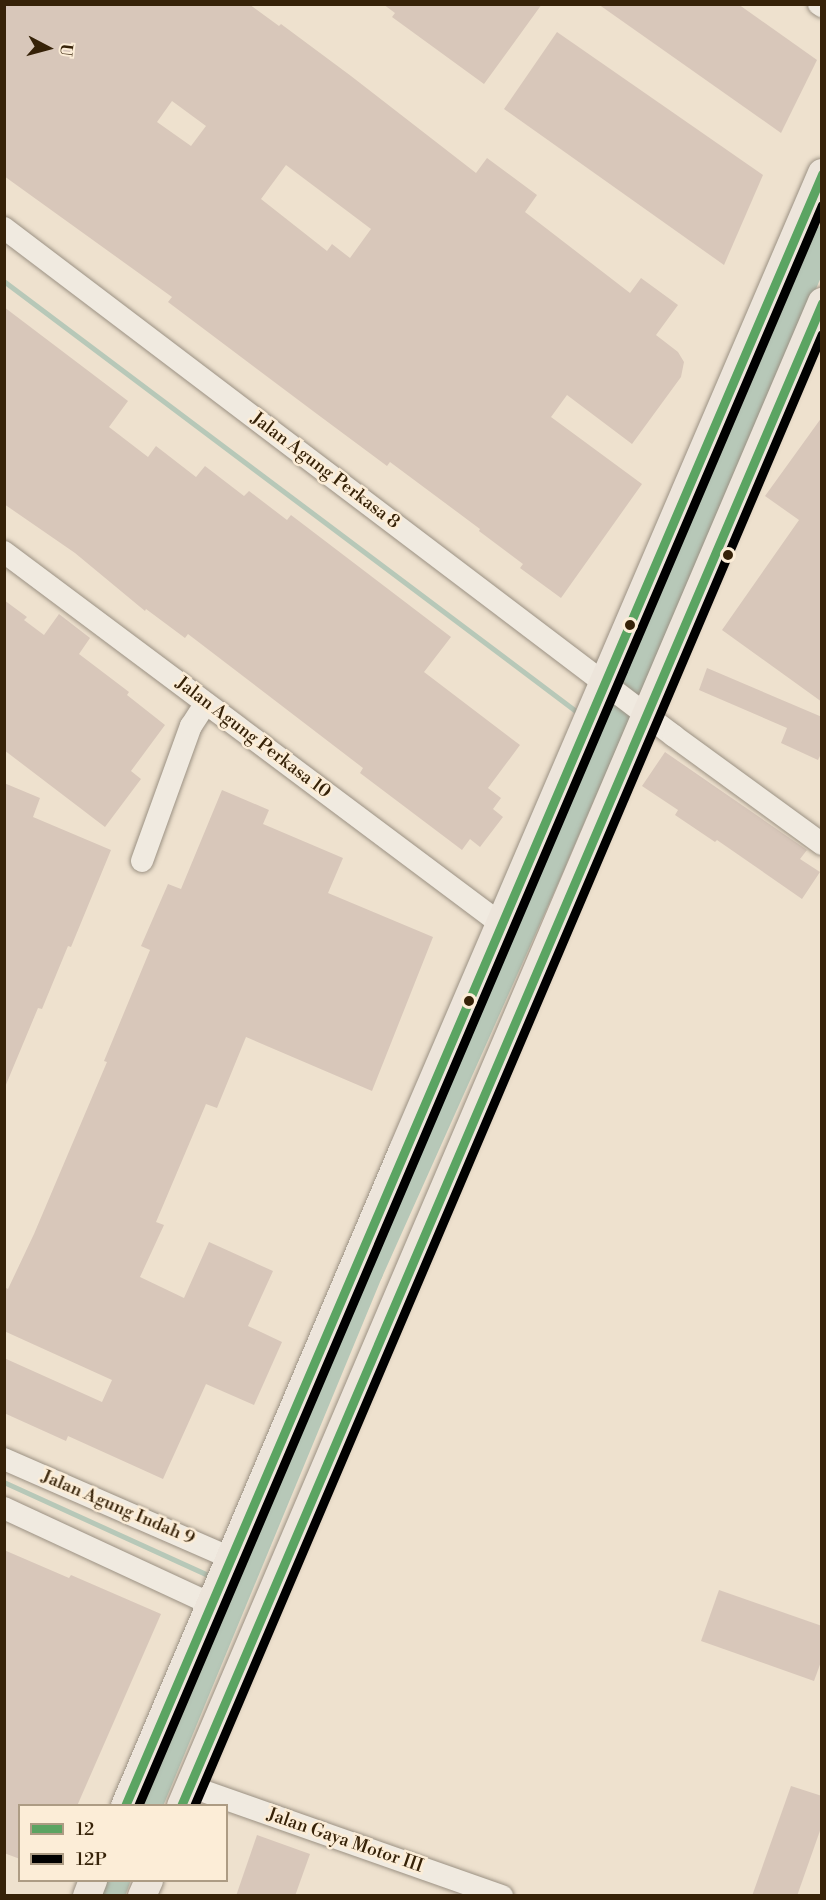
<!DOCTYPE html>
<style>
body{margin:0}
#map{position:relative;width:826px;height:1900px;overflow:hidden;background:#eee1ce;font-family:"Libre Bodoni",serif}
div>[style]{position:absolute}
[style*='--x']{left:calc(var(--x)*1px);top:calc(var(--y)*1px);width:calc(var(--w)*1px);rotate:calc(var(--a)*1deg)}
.stream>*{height:4.5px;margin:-2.25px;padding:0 2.25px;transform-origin:2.25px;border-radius:2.25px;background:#b7c8b8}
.river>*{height:28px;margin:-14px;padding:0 14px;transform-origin:14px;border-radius:14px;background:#b7c8b8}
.building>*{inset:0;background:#d8c7ba}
.roads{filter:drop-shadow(0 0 2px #9b9183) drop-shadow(0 0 2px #9b9183)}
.minor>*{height:22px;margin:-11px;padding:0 11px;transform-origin:11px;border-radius:11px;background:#f0eae0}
.major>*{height:28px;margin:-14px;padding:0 14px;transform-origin:14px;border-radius:14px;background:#ede5db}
.bus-1>*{height:9px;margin:-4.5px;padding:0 4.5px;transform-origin:4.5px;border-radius:4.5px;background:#5ba462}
.bus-2>*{height:9px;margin:-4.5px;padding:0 4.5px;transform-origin:4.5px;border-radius:4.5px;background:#010101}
.dots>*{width:16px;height:16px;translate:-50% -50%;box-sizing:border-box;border:3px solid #fcedd7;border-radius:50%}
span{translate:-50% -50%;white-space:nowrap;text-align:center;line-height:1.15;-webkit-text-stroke:5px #fcedd7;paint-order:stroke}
.street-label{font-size:18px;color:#362208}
.frame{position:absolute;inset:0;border:6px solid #362208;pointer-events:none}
.legend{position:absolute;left:18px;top:1804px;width:210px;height:78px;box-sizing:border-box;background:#fcedd7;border:2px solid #ad9c84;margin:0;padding:8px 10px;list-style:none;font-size:18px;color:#362208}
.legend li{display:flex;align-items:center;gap:12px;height:30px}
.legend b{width:30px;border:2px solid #ad9c84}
.north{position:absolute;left:18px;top:18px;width:60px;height:60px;-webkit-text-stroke:4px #fcedd7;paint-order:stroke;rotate:96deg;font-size:16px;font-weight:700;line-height:24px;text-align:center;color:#362208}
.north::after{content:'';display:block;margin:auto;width:21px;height:27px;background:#362208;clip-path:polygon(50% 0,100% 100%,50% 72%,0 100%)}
</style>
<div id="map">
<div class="stream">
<i style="--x:4;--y:281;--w:721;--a:36.93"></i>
<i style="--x:596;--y:726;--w:14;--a:34"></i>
<i style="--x:4;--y:1482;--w:229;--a:24.5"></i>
<i style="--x:228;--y:1584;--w:11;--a:22"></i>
</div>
<div class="river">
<i style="--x:148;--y:1806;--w:578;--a:-67.52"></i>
<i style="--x:369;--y:1272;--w:449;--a:-65.9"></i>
<i style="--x:552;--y:862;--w:678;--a:-66.54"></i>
<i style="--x:110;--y:1896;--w:17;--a:-69"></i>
</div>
<div class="building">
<i style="clip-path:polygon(evenodd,4px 4px,249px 4px,279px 26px,281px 24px,351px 76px,476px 173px,487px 158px,537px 195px,525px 212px,630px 293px,641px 278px,678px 305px,656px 335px,678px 352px,684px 362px,681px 377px,632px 444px,567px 395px,551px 417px,642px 484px,561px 598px,520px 568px,523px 564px,479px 531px,480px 529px,390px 462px,387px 466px,317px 414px,168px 302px,172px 297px,4px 176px,4px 4px,172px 101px,206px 126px,191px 146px,157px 122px,172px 101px,4px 4px,286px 165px,371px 229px,350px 258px,332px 244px,327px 251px,261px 199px,286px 165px)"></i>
<i style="clip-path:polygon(383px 4px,542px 4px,484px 84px,392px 17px,395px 13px)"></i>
<i style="clip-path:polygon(598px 4px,738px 4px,817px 60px,781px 133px)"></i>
<i style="clip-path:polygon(557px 32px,763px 175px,724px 265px,504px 109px)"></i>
<i style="clip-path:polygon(4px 307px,128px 401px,109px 427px,148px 457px,156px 446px,196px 477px,205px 466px,244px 496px,249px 491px,287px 520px,291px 515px,451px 637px,424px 672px,520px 745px,488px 788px,501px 798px,493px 809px,503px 817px,480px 847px,470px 839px,462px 850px,360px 773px,363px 768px,188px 634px,185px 638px,146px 609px,145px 611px,75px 553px,4px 504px)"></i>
<i style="clip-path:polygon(822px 417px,822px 702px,722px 630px,799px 520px,765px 496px)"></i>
<i style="clip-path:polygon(4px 600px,27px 617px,24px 620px,44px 635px,59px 614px,90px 638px,79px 654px,129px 692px,127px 695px,165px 725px,131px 771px,141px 779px,105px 827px,4px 750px)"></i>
<i style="clip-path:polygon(707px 668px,822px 717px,822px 752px,818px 760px,781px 743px,787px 728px,699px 690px)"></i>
<i style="clip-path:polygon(665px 752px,807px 850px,800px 859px,820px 872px,802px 899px,717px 840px,715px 842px,675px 815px,678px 810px,642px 786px)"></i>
<i style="clip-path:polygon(4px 783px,40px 798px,33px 817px,111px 850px,71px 947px,68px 946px,42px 1009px,38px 1008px,5px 1087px)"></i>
<i style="clip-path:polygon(222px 790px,269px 810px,263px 824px,343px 858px,328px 893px,433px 937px,372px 1091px,246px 1037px,217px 1108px,206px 1104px,156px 1222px,164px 1225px,140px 1277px,184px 1298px,209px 1242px,273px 1271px,248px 1326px,282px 1342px,254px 1405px,206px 1384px,163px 1479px,68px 1436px,66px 1441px,4px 1413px,4px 1358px,102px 1402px,112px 1380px,4px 1331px,4px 1287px,8px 1289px,34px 1234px,107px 1062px,104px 1061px,150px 950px,141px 946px,168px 884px,181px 889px)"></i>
<i style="clip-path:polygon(4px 1550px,69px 1578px,71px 1575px,161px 1614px,77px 1806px,20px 1806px,20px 1859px,4px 1853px)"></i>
<i style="clip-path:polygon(719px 1590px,822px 1626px,822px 1659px,814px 1681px,701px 1641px)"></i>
<i style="clip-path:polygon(791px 1786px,822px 1796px,822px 1825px,797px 1896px,752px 1896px)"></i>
<i style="clip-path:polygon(257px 1835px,310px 1854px,295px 1896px,236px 1896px)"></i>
</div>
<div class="roads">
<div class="minor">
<i style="--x:819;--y:4;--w:4;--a:34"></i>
<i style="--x:4;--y:228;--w:841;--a:37.17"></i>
<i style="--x:674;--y:736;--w:183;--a:36.1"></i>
<i style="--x:4;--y:552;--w:621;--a:36.81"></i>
<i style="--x:142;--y:861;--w:144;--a:-70.1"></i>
<i style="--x:191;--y:726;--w:27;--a:-57"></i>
<i style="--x:4;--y:1459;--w:248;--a:23.6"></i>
<i style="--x:4;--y:1508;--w:228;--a:24.9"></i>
<i style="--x:189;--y:1786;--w:332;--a:19.4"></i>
</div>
<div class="major">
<i style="--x:125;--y:1806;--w:712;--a:-67.03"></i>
<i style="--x:403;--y:1150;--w:1063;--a:-66.79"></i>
<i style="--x:181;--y:1806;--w:1635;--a:-66.92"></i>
<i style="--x:87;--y:1896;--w:17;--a:-69"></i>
<i style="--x:142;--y:1896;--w:17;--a:-66"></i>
</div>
</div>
<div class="bus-1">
<i style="--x:125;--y:1806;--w:1775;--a:-66.87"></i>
<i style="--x:181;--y:1806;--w:1634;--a:-66.9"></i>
</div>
<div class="bus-2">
<i style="--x:138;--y:1806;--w:1741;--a:-66.87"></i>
<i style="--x:194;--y:1806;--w:1600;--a:-66.9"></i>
</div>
<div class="dots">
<i style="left:728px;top:555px;background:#362208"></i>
<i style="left:630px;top:625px;background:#362208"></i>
<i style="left:469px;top:1001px;background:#362208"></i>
</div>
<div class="street-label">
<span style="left:325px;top:471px;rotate:37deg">Jalan Agung Perkasa 8</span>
<span style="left:253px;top:738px;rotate:37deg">Jalan Agung Perkasa 10</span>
<span style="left:118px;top:1508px;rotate:23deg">Jalan Agung Indah 9</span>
<span style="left:345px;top:1841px;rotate:19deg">Jalan Gaya Motor III</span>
</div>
<div class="frame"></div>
<ul class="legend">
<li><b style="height:8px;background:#5ba462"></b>12</li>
<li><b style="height:8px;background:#010101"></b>12P</li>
</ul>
<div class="north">U</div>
</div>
